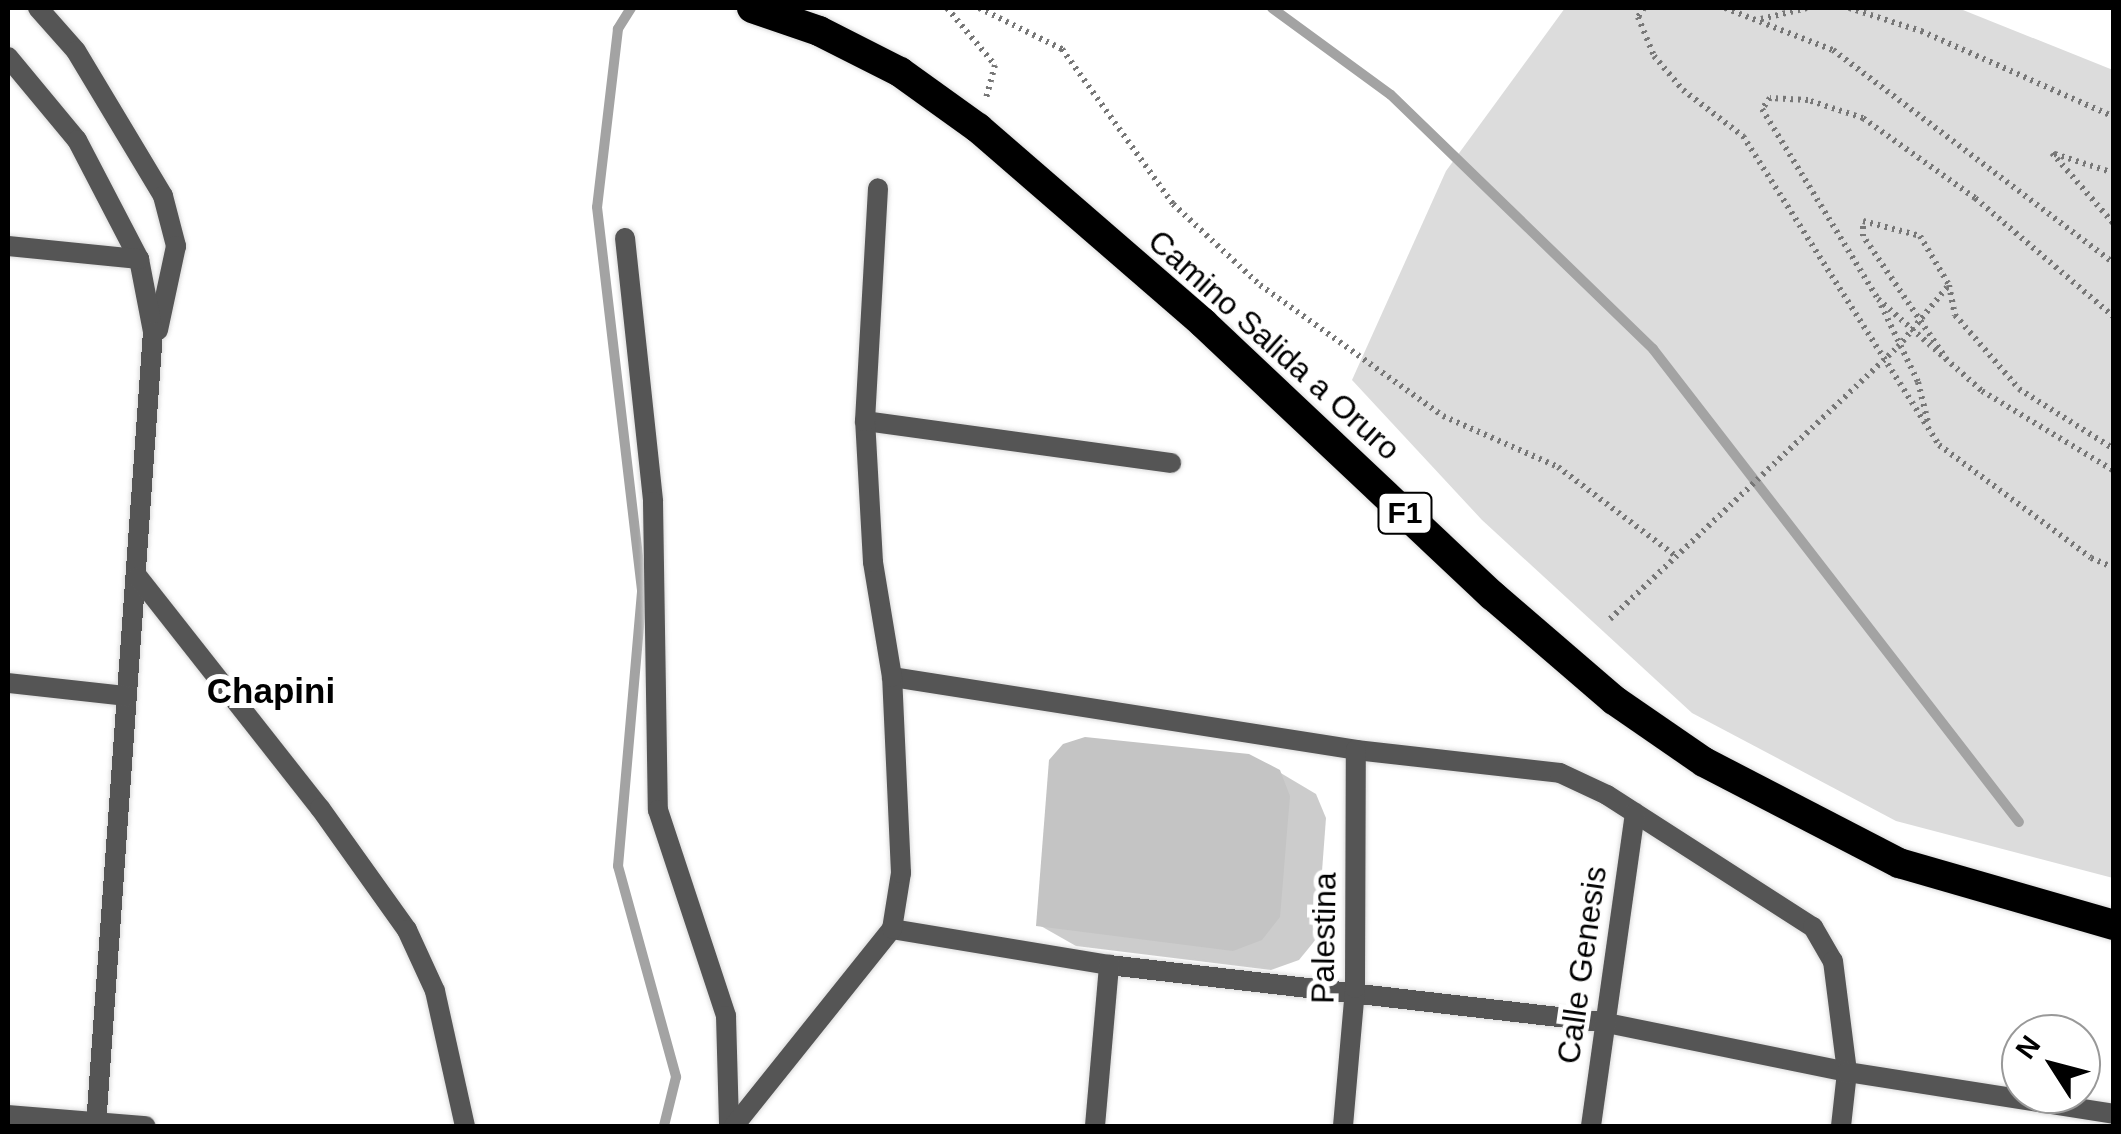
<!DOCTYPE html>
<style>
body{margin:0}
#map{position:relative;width:2121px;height:1134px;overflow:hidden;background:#fff;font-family:Helvetica,sans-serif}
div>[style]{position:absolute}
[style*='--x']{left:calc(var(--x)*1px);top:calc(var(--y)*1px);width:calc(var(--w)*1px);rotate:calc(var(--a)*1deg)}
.green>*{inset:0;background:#dcdcdc}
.shadow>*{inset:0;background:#0003}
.stream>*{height:10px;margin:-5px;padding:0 5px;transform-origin:5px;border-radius:5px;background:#a3a3a3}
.building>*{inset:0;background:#c4c4c4}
.path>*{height:6px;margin-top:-3px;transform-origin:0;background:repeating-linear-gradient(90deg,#777 0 2.5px,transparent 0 7.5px)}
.roads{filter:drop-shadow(0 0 2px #dbdbdb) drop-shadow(0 0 2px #dbdbdb)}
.street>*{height:20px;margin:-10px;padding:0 10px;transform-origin:10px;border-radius:10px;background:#555}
.highway>*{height:30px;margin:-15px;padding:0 15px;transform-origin:15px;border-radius:15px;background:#000}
span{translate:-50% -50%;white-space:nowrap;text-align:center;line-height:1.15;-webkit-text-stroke:10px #fff;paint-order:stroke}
.shield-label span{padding:2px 8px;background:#fff;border:2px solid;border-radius:8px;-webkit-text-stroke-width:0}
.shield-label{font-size:30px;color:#000;font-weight:700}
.street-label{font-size:32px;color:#000}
.neighbourhood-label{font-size:35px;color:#000;font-weight:700}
.frame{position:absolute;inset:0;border:10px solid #000;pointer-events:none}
.north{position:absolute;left:2001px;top:1014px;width:100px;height:100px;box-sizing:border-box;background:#fff;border:2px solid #999;border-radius:50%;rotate:306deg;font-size:28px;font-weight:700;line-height:40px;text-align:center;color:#000}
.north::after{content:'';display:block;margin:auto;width:35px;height:45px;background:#000;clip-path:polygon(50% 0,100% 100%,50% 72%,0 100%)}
</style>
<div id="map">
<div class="green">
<i style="clip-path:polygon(1565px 8px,1958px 8px,2113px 70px,2113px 878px,1896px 821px,1692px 713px,1482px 520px,1352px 380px,1446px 171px)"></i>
</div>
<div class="shadow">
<i style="clip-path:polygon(1279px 772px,1316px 794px,1326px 818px,1317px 938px,1299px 960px,1271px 970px,1076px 946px,1039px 925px)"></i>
</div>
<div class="stream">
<i style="--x:631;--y:8;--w:25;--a:122"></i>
<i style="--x:618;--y:29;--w:179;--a:96.7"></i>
<i style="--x:597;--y:207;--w:388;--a:83.3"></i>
<i style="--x:642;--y:592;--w:275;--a:95"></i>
<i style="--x:618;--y:866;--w:219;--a:74.6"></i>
<i style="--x:676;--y:1077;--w:50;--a:103.8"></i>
<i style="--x:1272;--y:8;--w:147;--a:36.2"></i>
<i style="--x:1391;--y:95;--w:365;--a:44.1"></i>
<i style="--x:1653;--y:349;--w:598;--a:52.27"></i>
</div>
<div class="building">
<i style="clip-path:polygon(1085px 737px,1249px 754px,1280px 770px,1290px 796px,1280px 917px,1262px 940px,1233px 951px,1036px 926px,1049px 760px,1063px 744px)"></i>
</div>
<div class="path">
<i style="--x:947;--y:8;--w:75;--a:49.9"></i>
<i style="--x:995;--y:65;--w:34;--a:105"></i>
<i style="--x:979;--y:8;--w:93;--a:26.3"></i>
<i style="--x:1062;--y:49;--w:191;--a:54.4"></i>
<i style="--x:1173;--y:204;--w:119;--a:43"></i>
<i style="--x:1260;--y:285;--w:225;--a:35.6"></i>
<i style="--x:1443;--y:416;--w:126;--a:23.9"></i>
<i style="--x:1558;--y:467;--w:149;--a:37.1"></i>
<i style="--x:1644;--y:8;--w:11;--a:124"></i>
<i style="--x:1638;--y:17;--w:42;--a:67.7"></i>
<i style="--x:1654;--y:56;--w:45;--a:49.5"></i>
<i style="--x:1683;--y:90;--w:76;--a:37.5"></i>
<i style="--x:1743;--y:136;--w:366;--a:57.6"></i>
<i style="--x:1939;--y:445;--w:189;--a:36.6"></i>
<i style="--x:2091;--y:558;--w:25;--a:23"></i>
<i style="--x:1725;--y:8;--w:116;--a:21.3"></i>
<i style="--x:1833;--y:50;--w:353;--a:37.2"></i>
<i style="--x:1849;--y:8;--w:76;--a:17.7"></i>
<i style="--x:1921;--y:31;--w:211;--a:24"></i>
<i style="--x:1761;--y:19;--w:47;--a:-13.4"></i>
<i style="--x:2114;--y:173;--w:65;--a:-162.1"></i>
<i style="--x:2052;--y:153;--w:94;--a:48.9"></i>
<i style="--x:1881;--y:305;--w:85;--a:64.3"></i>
<i style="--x:1918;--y:382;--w:41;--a:76"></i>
<i style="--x:2114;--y:317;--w:183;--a:-139.4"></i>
<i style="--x:1975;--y:198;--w:138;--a:-144.5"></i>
<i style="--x:1863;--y:118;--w:58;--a:-161.9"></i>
<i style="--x:1808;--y:100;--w:38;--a:-177"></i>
<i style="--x:1770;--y:98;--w:14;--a:126"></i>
<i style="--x:1762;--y:109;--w:223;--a:58.6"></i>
<i style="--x:1878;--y:299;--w:139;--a:41.5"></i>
<i style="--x:1982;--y:391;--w:154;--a:31.2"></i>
<i style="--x:1947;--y:360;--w:150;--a:-124.1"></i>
<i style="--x:1863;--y:236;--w:15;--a:-90"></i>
<i style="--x:1863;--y:221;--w:59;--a:14.7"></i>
<i style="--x:1920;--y:236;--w:57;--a:59.4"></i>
<i style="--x:1949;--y:285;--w:31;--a:79"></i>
<i style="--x:1955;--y:315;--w:98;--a:49.1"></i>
<i style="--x:2019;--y:389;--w:112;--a:32.3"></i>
<i style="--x:1610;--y:619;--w:396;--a:-43.4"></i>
<i style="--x:1898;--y:347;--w:79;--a:-50.7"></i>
</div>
<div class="roads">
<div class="street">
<i style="--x:38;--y:8;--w:57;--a:48.5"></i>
<i style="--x:76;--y:51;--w:169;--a:59"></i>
<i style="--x:163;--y:196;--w:52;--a:75.4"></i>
<i style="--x:176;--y:246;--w:86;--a:102.1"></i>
<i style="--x:8;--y:57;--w:108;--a:50.3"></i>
<i style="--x:77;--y:140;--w:134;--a:62.5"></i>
<i style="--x:139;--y:259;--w:74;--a:79.1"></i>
<i style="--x:153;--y:332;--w:796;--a:94.11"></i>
<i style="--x:625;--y:238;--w:265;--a:83.9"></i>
<i style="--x:653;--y:502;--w:308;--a:89.1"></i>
<i style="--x:658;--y:810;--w:217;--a:71.7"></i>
<i style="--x:726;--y:1016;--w:110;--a:88.4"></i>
<i style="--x:8;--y:246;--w:132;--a:5.7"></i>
<i style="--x:865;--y:421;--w:309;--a:7.8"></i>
<i style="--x:138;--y:577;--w:294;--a:51.8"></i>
<i style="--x:320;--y:808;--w:150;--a:54.5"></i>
<i style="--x:407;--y:930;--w:67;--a:65.3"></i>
<i style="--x:435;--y:991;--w:138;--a:77.5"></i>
<i style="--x:892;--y:677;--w:470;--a:8.9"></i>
<i style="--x:1356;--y:750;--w:205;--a:6.4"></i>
<i style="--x:1560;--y:773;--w:52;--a:25.1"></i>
<i style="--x:1607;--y:795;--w:245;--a:32.7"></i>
<i style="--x:1813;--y:927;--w:39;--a:60"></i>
<i style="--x:1833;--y:961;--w:112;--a:82.8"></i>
<i style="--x:1847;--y:1072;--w:54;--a:96.3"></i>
<i style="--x:8;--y:683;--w:119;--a:6.3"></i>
<i style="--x:892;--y:929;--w:220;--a:9.4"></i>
<i style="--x:1109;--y:965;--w:496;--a:6.6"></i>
<i style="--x:1602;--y:1022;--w:250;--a:11.5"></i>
<i style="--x:1847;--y:1072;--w:270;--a:8.9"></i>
<i style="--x:8;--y:1115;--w:138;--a:4.6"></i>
<i style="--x:734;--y:1126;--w:253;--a:-51.3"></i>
<i style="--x:892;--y:929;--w:57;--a:-80.9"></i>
<i style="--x:901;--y:873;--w:196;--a:-92.6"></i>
<i style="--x:892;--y:677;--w:117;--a:-99.4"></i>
<i style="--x:873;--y:562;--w:141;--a:-93.2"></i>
<i style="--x:865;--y:421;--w:233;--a:-86.8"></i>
<i style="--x:1095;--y:1126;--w:162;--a:-85"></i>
<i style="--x:1343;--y:1126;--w:139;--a:-85"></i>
<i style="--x:1355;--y:988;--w:238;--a:-89.8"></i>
<i style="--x:1591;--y:1126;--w:316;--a:-82"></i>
</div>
<div class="highway">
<i style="--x:752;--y:8;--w:71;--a:18.9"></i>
<i style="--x:819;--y:31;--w:91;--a:26.8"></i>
<i style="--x:900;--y:72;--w:96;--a:35.7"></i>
<i style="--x:978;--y:128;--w:298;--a:40.9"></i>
<i style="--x:1203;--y:323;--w:398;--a:43.3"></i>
<i style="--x:1493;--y:596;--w:160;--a:40.7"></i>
<i style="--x:1614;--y:700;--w:109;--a:34.6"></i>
<i style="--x:1704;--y:762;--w:220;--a:27.4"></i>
<i style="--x:1899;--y:863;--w:224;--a:16.1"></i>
</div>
</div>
<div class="shield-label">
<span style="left:1405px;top:513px">F1</span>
</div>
<div class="street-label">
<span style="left:1274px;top:345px;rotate:42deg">Camino Salida a Oruro</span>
<span style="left:1324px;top:938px;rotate:-89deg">Palestina</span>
<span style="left:1582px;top:965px;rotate:-82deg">Calle Genesis</span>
</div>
<div class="neighbourhood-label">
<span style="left:271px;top:691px">Chapini</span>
</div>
<div class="frame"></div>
<div class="north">N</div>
</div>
